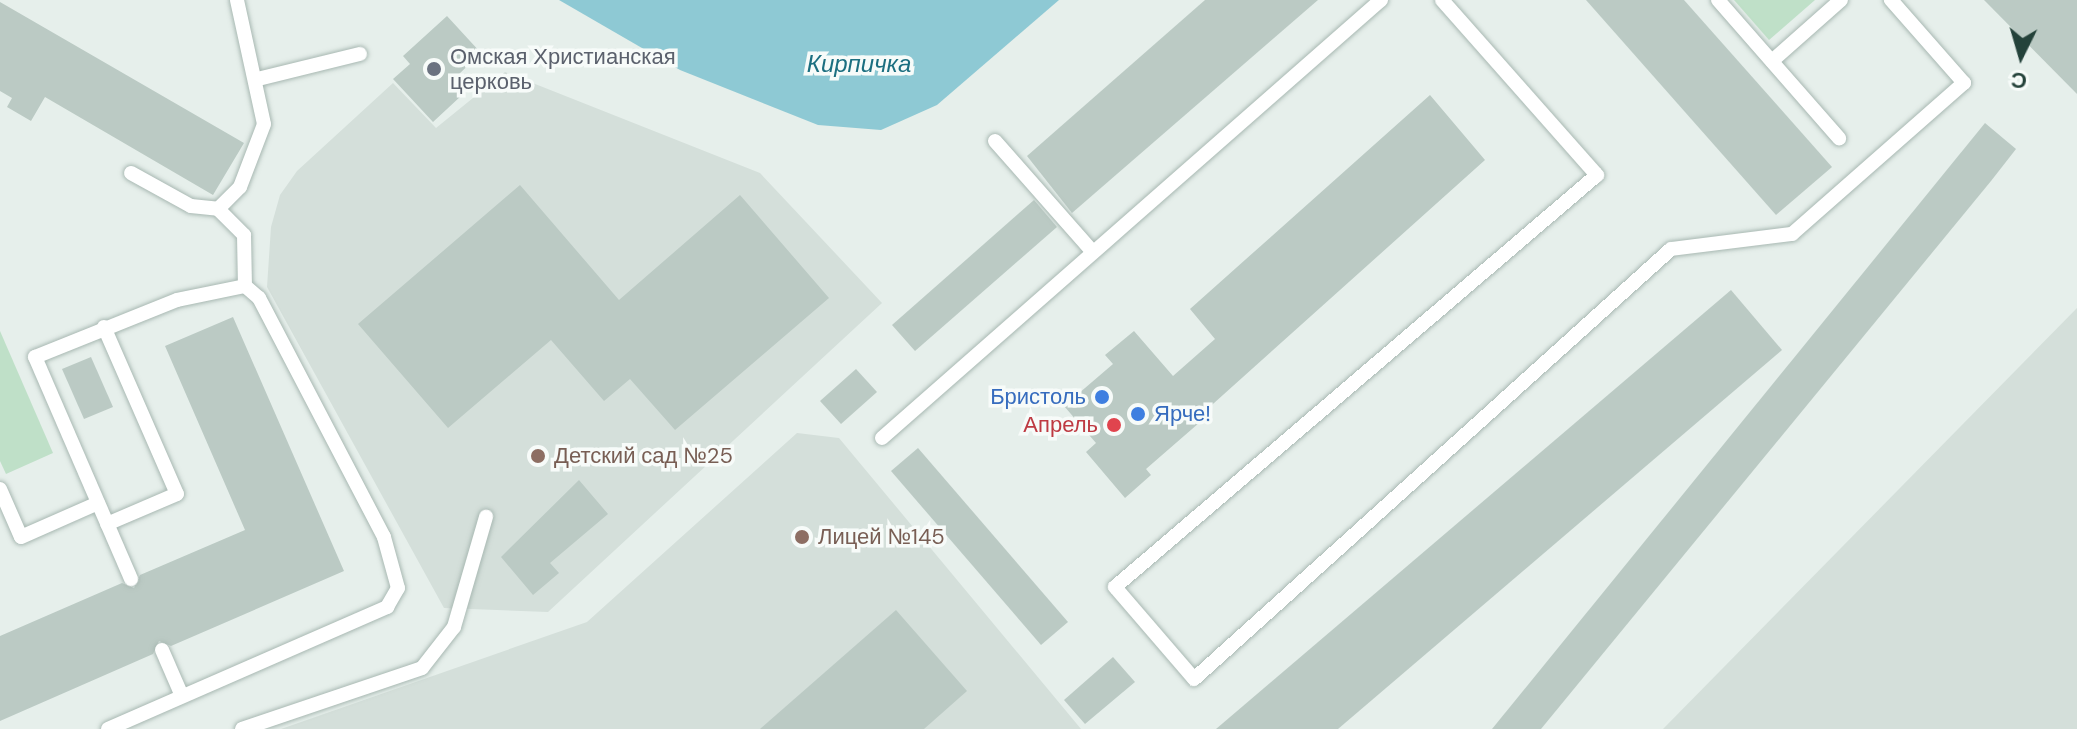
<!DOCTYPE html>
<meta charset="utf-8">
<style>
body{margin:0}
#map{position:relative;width:2077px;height:729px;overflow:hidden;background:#e6efeb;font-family:"DM Sans",sans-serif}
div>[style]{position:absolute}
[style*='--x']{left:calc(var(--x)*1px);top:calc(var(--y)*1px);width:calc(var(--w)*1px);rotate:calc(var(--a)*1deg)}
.built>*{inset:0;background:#d4dfda}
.green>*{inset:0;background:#bfe0c8}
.water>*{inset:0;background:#8ec9d4}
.building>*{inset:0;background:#bbcac4}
.roads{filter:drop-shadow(0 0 2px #a8b8b2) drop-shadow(0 0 2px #a8b8b2)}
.lane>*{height:14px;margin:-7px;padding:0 7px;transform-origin:7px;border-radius:7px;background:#fff}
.dots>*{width:22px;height:22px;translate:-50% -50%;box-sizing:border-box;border:4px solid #f7fbf9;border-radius:50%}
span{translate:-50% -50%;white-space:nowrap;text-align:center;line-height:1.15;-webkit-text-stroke:7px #f7fbf9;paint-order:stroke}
.worship-label{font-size:22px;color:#5b616d}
.left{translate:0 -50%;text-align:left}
.shop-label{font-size:22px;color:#366cbe}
.right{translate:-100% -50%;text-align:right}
.health-label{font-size:22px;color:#be3a42}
.education-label{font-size:22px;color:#785e54}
.water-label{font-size:24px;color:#1c6f80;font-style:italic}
.north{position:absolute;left:1981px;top:16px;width:80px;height:80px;-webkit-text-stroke:6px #f7fbf9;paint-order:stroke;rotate:185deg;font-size:22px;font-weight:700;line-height:32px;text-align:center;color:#24423a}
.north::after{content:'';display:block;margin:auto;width:28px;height:36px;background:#24423a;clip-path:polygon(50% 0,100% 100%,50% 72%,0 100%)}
</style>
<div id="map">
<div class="built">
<i style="clip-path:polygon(505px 72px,760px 173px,882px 303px,548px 612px,444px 608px,267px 287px,271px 227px,280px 195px,297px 171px,393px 83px,436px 128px)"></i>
<i style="clip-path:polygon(2077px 308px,2077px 729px,1663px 729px)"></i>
<i style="clip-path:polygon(797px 433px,839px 438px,1081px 729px,281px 729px,587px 622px)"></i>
</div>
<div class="green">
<i style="clip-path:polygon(1734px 0,1815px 0,1769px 40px)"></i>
<i style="clip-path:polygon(0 331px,53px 453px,6px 474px,0 461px)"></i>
</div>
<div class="water">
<i style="clip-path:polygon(559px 0,1059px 0,937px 105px,881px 130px,818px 125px,680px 70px)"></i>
</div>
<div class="building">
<i style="clip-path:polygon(1205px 0,1318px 0,1072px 213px,1027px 156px)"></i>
<i style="clip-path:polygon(1586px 0,1684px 0,1832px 167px,1776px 215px)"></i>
<i style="clip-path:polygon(1984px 0,2077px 0,2077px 94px)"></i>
<i style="clip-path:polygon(0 2px,244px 143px,213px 195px,45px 97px,31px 121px,7px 107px,12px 98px,0 91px)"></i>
<i style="clip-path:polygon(447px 16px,481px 53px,458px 75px,463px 81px,454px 88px,461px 96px,433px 122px,393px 79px,410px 64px,403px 56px)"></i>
<i style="clip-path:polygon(1430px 95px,1485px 160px,1204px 412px,1207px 416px,1146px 469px,1151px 475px,1125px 498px,1086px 452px,1096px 443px,1064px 406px,1113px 364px,1105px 355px,1134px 331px,1173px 376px,1215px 339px,1190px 309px)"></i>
<i style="clip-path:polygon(1985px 123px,2016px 149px,1991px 181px,1541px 729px,1492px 729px)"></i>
<i style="clip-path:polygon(520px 185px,619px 300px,740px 195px,829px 298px,675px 430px,630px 379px,604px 401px,551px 340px,448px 428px,358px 324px)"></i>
<i style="clip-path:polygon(1034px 200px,1057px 227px,915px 351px,892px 325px)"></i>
<i style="clip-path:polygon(1731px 290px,1782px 350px,1338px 729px,1216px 729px)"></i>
<i style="clip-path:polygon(233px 317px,344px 571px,171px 646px,159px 641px,153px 654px,0 721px,0 636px,122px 583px,134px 588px,140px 575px,245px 530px,165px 346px)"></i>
<i style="clip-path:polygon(91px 357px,113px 407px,84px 419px,62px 369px)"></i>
<i style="clip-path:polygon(856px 369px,877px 392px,841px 424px,820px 401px)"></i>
<i style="clip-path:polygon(918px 448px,1068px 622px,1041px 645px,891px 471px)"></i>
<i style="clip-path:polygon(579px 480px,608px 514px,550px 563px,559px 573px,533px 595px,501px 557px)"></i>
<i style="clip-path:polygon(896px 610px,967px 691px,924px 729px,760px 729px)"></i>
<i style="clip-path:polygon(1113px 657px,1135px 682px,1085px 724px,1064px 700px)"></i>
</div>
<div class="roads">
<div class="lane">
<i style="--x:1442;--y:0;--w:234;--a:48.5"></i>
<i style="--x:1597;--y:175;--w:634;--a:139.48"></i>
<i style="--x:1115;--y:587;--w:121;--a:49.3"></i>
<i style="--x:1194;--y:679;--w:642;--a:-42.03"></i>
<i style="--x:1671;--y:249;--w:122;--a:-7.1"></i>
<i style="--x:1792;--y:234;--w:229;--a:-41.3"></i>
<i style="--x:1964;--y:83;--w:111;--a:-131.3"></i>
<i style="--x:1718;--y:0;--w:184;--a:48.8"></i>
<i style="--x:1772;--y:61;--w:92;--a:-41.5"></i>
<i style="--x:258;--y:79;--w:105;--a:-13.8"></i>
<i style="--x:995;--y:141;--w:148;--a:48.6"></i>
<i style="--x:131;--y:173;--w:68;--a:28.8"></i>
<i style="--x:191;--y:206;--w:27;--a:6"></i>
<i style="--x:218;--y:209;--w:31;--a:-45"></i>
<i style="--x:240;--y:187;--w:67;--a:-69.1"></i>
<i style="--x:264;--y:124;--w:127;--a:-102.3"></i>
<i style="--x:218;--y:209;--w:37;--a:45"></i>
<i style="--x:244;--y:235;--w:51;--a:88.9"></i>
<i style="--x:104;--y:327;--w:182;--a:66.4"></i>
<i style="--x:177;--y:494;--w:76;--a:156.8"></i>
<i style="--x:882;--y:438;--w:664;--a:-41.28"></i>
<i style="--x:0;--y:489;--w:52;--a:66.4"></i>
<i style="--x:21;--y:537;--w:84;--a:-23.8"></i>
<i style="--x:162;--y:650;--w:50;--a:66.5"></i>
<i style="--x:108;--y:729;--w:305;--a:-23.6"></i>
<i style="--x:387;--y:607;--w:22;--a:-60"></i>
<i style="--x:398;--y:588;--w:53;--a:-105.4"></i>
<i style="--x:384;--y:537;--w:270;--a:-117.6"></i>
<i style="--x:259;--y:298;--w:18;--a:-139"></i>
<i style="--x:245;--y:286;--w:69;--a:168.4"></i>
<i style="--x:177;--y:300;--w:153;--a:158.1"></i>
<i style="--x:35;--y:357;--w:242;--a:66.6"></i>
<i style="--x:242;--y:729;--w:190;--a:-18.7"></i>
<i style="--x:422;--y:668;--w:52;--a:-52"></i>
<i style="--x:454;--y:627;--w:115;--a:-73.8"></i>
</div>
</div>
<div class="dots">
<i style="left:434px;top:69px;background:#6b7280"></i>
<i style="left:1102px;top:397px;background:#3f7fe0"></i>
<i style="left:1138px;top:414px;background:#3f7fe0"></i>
<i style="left:1114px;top:425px;background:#e0444e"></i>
<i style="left:538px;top:456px;background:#8d6e63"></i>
<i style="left:802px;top:537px;background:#8d6e63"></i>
</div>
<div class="worship-label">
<span class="left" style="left:450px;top:69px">Омская Христианская<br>церковь</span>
</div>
<div class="shop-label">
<span class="right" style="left:1086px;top:397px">Бристоль</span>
<span class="left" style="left:1154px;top:414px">Ярче!</span>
</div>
<div class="health-label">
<span class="right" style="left:1098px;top:425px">Апрель</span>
</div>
<div class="education-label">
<span class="left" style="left:554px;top:456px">Детский сад №25</span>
<span class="left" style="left:818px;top:537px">Лицей №145</span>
</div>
<div class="water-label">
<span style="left:859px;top:64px">Кирпичка</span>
</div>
<div class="north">С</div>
</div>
